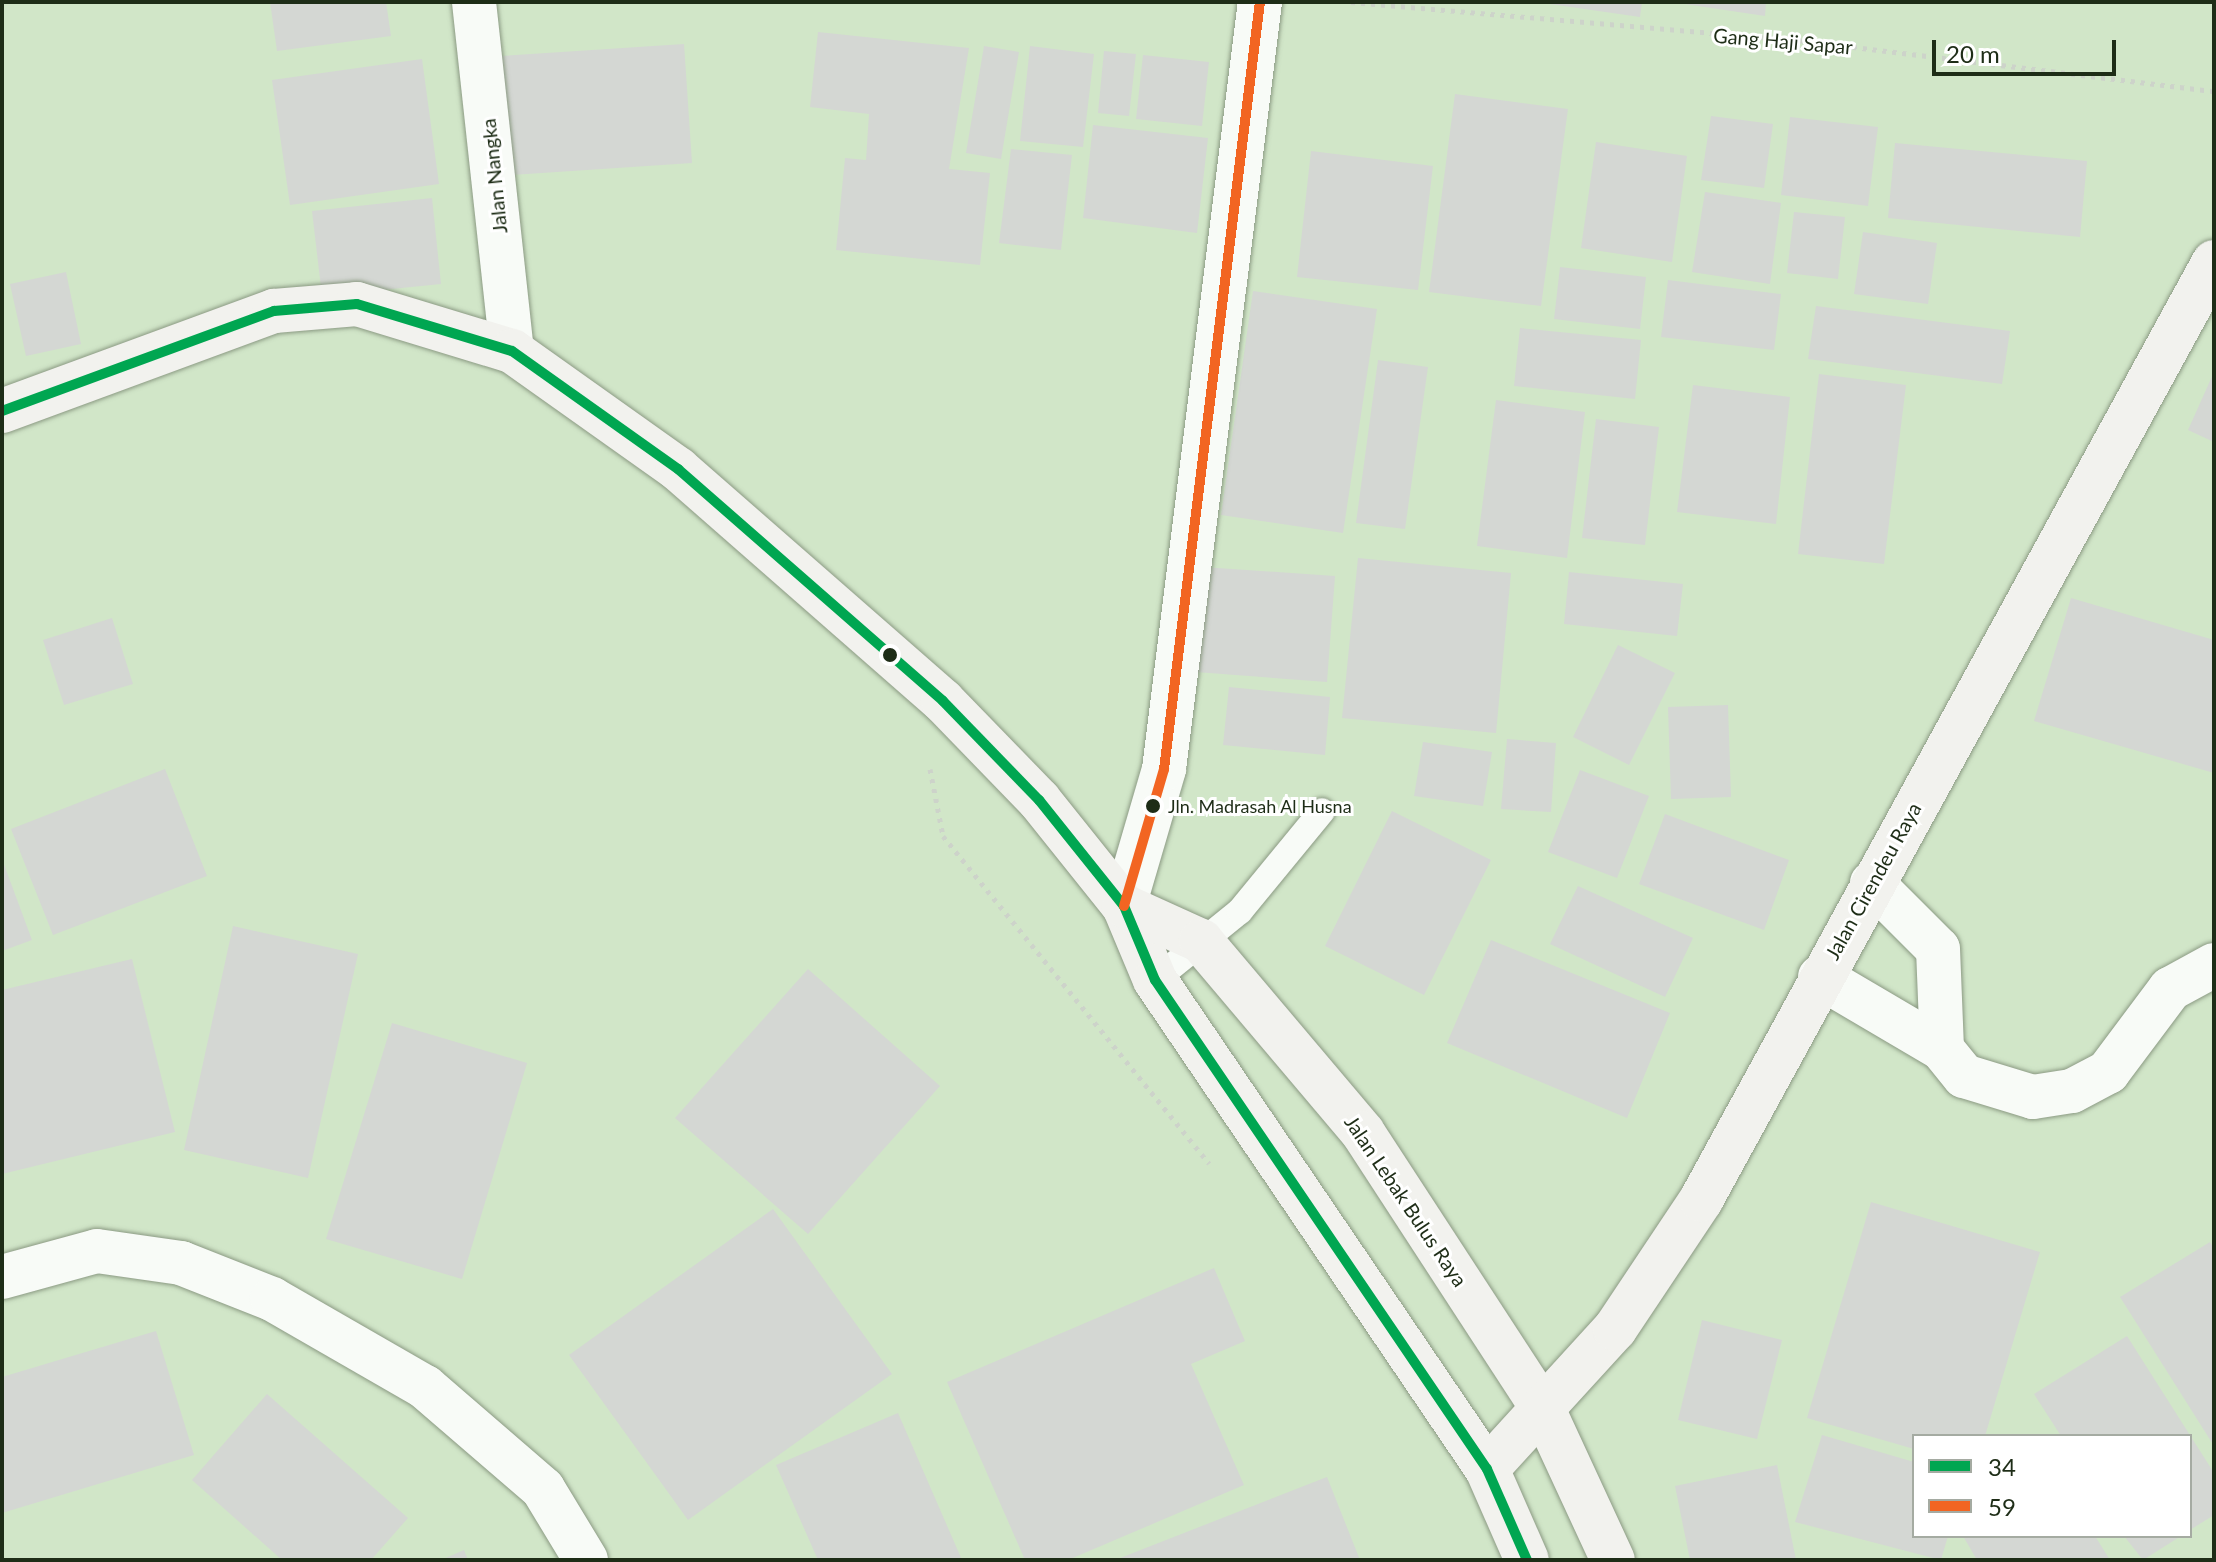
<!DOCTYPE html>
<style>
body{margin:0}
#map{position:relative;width:2216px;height:1562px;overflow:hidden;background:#d1e6c8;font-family:Lato,sans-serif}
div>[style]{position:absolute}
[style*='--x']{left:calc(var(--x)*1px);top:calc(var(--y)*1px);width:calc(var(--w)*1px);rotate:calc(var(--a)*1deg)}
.building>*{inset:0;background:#d4d7d3}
.path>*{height:5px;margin-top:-2.5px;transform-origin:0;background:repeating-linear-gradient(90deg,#cdd3ca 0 4px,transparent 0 10px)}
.roads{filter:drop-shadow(0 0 2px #8b9a83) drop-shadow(0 0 2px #8b9a83)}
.lane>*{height:26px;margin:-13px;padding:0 13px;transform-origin:13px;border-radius:13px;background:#f8fbf7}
.street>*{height:44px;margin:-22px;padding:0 22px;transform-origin:22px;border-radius:22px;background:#f8fbf7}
.secondary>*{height:44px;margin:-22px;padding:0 22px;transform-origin:22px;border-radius:22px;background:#f2f2ee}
.bus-1>*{height:10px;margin:-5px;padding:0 5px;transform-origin:5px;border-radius:5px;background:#00a651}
.bus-2>*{height:10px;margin:-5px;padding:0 5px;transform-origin:5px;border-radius:5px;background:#f26522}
.dots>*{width:22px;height:22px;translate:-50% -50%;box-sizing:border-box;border:4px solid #fff;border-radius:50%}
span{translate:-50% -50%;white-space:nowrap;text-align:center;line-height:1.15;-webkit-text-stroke:6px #fff;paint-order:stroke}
.bus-label{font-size:18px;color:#1e2d17}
.left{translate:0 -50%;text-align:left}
.street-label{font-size:20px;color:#1e2d17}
.frame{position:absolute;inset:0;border:4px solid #1e2d17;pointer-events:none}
.legend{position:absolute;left:1912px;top:1434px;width:280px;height:104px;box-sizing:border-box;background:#fff;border:2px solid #a5aba2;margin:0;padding:10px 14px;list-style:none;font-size:24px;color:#1e2d17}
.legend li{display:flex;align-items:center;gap:16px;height:40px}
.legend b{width:40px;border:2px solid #a5aba2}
.scale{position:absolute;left:1932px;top:40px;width:184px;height:36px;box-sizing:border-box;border:4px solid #1e2d17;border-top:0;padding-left:10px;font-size:24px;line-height:28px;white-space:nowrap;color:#1e2d17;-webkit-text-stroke:6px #fff;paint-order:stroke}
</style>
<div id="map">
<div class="building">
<i style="clip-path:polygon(270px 2px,386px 2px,391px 36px,277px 51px)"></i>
<i style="clip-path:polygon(1536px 2px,1642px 2px,1640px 17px)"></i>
<i style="clip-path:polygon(1671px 2px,1766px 2px,1765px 16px)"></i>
<i style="clip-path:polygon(818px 32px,969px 48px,949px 169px,990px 173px,980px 265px,836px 250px,845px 158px,866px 160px,869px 114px,810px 107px)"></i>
<i style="clip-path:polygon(684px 44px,692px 163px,495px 176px,487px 57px)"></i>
<i style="clip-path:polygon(984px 46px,1019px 52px,1001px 159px,966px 153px)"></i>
<i style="clip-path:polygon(1030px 46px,1094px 54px,1083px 147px,1020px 141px)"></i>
<i style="clip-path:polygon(1104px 51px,1136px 54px,1129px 116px,1098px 113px)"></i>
<i style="clip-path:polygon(1143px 55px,1209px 62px,1202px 126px,1136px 119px)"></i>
<i style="clip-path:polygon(422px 59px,439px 184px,290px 205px,272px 80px)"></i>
<i style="clip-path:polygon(1455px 94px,1568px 109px,1541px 306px,1429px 292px)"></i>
<i style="clip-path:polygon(1711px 116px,1773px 124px,1764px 188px,1701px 180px)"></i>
<i style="clip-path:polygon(1790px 117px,1878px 127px,1868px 206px,1781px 195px)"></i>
<i style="clip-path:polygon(1093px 125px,1208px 138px,1197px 233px,1083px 218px)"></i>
<i style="clip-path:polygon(1596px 142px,1687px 156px,1672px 262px,1581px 248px)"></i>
<i style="clip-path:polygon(1895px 143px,2087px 161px,2080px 237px,1888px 218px)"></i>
<i style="clip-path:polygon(1011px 149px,1072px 155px,1061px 250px,999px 243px)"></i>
<i style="clip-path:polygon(1311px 151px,1433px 166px,1418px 290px,1297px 277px)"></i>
<i style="clip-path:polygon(1705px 192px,1781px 203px,1770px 284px,1692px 272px)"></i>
<i style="clip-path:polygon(432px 198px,441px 284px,322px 296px,312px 211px)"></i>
<i style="clip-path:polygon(1794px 212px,1845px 217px,1838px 279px,1787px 273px)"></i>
<i style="clip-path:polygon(1863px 232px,1937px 243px,1928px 304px,1854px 294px)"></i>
<i style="clip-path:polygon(1560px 267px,1646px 277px,1640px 329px,1554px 319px)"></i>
<i style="clip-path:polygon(66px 272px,81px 344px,26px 356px,10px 284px)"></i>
<i style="clip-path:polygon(1668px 280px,1781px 294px,1774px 350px,1661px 337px)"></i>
<i style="clip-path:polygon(1253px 291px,1377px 309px,1343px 533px,1221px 515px)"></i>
<i style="clip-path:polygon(1816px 306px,2010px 331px,2002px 384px,1808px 359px)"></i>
<i style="clip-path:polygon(1520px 328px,1641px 340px,1635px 399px,1514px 386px)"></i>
<i style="clip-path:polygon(1378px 360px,1428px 367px,1405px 529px,1356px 523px)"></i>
<i style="clip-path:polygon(2214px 372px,2214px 442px,2188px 430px)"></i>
<i style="clip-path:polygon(1819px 374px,1906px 385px,1884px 564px,1798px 554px)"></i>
<i style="clip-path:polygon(1693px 385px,1790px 397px,1776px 524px,1677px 512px)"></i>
<i style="clip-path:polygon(1496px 400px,1585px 412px,1567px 558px,1477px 546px)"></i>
<i style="clip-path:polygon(1596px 419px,1659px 427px,1645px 545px,1582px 538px)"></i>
<i style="clip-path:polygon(1358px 558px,1511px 573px,1496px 733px,1342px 718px)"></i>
<i style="clip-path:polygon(1203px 567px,1335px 576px,1327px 682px,1196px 672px)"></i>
<i style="clip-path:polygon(1569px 572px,1683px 584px,1677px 636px,1564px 624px)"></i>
<i style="clip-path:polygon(2071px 598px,2214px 640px,2214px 773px,2034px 721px)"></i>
<i style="clip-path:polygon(112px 618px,133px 684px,64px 705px,43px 640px)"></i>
<i style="clip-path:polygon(1618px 645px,1675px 673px,1629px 765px,1573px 737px)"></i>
<i style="clip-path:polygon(1229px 687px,1330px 697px,1325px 755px,1223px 745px)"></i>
<i style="clip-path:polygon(1728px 705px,1731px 797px,1671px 799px,1668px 707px)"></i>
<i style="clip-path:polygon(1507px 739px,1556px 743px,1551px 812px,1501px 809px)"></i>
<i style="clip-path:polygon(1423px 742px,1492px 752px,1483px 806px,1414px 796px)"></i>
<i style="clip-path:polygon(165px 769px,207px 876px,53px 935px,11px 829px)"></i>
<i style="clip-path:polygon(1580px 770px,1649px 796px,1617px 878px,1548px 852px)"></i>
<i style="clip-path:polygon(1392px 811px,1491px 860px,1424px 995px,1325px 946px)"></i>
<i style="clip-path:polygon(1665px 814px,1789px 860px,1764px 930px,1639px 884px)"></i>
<i style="clip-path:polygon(2px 859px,32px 940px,2px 951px)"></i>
<i style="clip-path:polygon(1578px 886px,1693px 938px,1665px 997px,1550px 944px)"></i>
<i style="clip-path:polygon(233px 926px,358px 954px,308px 1178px,184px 1150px)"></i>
<i style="clip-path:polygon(1491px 940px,1670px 1013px,1627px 1118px,1447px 1043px)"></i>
<i style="clip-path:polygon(132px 959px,175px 1132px,2px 1174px,2px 990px)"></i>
<i style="clip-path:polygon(808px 969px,940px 1086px,808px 1234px,675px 1118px)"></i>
<i style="clip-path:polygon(392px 1023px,527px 1063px,462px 1279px,326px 1239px)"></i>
<i style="clip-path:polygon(1871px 1202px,2040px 1252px,1985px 1436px,1914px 1436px,1914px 1449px,1807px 1418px)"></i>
<i style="clip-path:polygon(773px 1209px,892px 1374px,688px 1520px,569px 1355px)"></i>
<i style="clip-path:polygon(2210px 1242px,2214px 1249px,2214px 1446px,2120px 1297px)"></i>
<i style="clip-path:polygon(1214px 1268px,1245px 1341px,1191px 1364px,1244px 1485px,1068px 1560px,1025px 1560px,947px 1382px)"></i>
<i style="clip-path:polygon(1702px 1320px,1782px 1340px,1757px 1439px,1678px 1420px)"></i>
<i style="clip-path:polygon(156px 1331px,194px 1455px,2px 1513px,2px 1377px)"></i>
<i style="clip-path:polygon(2127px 1336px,2214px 1473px,2214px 1515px,2190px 1530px,2190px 1436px,2061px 1436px,2034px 1394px)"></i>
<i style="clip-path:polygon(267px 1394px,408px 1518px,371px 1560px,282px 1560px,192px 1480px)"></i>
<i style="clip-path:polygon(898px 1413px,962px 1560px,818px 1560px,776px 1465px)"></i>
<i style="clip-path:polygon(1822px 1435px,1914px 1462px,1914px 1536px,1948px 1536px,1941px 1560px,1795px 1522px)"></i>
<i style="clip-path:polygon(1777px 1465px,1796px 1560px,1690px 1560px,1675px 1486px)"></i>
<i style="clip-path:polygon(1327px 1477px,1360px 1560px,1115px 1560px)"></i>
<i style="clip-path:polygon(1963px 1536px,2095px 1536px,2110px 1560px,1977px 1560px)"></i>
<i style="clip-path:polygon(2124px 1536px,2181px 1536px,2143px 1560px)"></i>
<i style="clip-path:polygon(464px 1550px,468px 1560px,441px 1560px)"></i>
</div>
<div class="path">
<i style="--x:1351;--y:2;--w:464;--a:4.9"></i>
<i style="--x:1813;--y:42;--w:404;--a:7"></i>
<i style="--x:930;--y:769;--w:68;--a:79"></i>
<i style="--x:943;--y:836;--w:422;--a:50.9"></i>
</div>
<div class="roads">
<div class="lane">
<i style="--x:1155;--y:980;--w:109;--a:-39.1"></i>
<i style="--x:1240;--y:911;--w:129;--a:-50.6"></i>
</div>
<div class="street">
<i style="--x:474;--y:2;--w:351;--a:83.8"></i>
<i style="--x:1872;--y:883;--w:93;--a:45"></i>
<i style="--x:1938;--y:949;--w:100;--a:87.7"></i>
<i style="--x:1124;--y:906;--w:143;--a:-73.7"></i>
<i style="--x:1164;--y:769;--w:773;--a:-82.87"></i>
<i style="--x:1820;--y:977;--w:142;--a:30.5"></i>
<i style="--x:1942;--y:1049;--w:35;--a:51"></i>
<i style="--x:1964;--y:1076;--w:72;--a:16.9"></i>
<i style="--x:2033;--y:1097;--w:39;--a:-9"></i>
<i style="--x:2072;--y:1091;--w:41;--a:-27.8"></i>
<i style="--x:2108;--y:1072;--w:104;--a:-53.2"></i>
<i style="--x:2170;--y:989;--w:50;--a:-28.6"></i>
<i style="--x:2;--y:1277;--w:98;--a:-15.3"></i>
<i style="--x:97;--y:1251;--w:85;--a:8.1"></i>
<i style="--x:181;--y:1263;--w:98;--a:21.6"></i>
<i style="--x:272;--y:1299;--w:177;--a:29.9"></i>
<i style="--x:425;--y:1387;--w:156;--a:40.8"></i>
<i style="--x:543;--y:1489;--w:83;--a:58.8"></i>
</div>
<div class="secondary">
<i style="--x:2;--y:411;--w:290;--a:-20.2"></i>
<i style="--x:274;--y:311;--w:83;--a:-4.8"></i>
<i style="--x:357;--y:304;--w:162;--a:16.9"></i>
<i style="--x:512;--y:351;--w:204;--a:35.4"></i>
<i style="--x:678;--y:469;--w:352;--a:41.2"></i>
<i style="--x:943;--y:701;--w:138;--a:45.9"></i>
<i style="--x:1039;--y:800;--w:136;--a:51.3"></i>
<i style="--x:1124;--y:906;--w:80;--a:67.3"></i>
<i style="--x:1155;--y:980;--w:591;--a:55.83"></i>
<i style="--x:1487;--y:1469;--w:99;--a:66.3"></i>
<i style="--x:1124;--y:906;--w:85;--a:24.4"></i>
<i style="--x:1201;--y:941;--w:251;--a:49.8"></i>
<i style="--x:1363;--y:1133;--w:332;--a:56.9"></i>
<i style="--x:1544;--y:1411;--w:164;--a:65.2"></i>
<i style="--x:1487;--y:1469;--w:190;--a:-47.6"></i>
<i style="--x:1615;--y:1329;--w:155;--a:-56.3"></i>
<i style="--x:1701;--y:1200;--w:1069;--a:-61.33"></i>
</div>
</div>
<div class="bus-1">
<i style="--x:2;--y:411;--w:290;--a:-20.2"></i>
<i style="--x:274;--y:311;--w:83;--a:-4.8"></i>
<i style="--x:357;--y:304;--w:162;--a:16.9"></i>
<i style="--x:512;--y:351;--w:204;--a:35.4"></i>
<i style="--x:678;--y:469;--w:352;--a:41.2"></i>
<i style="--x:943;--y:701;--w:138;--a:45.9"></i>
<i style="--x:1039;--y:800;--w:136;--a:51.3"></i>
<i style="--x:1124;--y:906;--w:80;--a:67.3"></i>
<i style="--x:1155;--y:980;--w:591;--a:55.83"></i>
<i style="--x:1487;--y:1469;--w:99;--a:66.3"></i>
</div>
<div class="bus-2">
<i style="--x:1124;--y:906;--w:143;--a:-73.7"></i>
<i style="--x:1164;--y:769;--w:773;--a:-82.87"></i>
</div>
<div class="dots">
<i style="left:890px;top:655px;background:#1e2d17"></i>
<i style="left:1153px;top:806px;background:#1e2d17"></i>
</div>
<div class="bus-label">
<span class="left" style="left:1168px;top:806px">Jln. Madrasah Al Husna</span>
</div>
<div class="street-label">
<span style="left:1783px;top:41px;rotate:5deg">Gang Haji Sapar</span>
<span style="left:494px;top:176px;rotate:-96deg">Jalan Nangka</span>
<span style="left:1873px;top:881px;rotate:-61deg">Jalan Cirendeu Raya</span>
<span style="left:1406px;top:1201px;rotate:56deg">Jalan Lebak Bulus Raya</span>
</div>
<div class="frame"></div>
<ul class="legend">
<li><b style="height:10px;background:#00a651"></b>34</li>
<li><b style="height:10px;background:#f26522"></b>59</li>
</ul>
<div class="scale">20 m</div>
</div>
